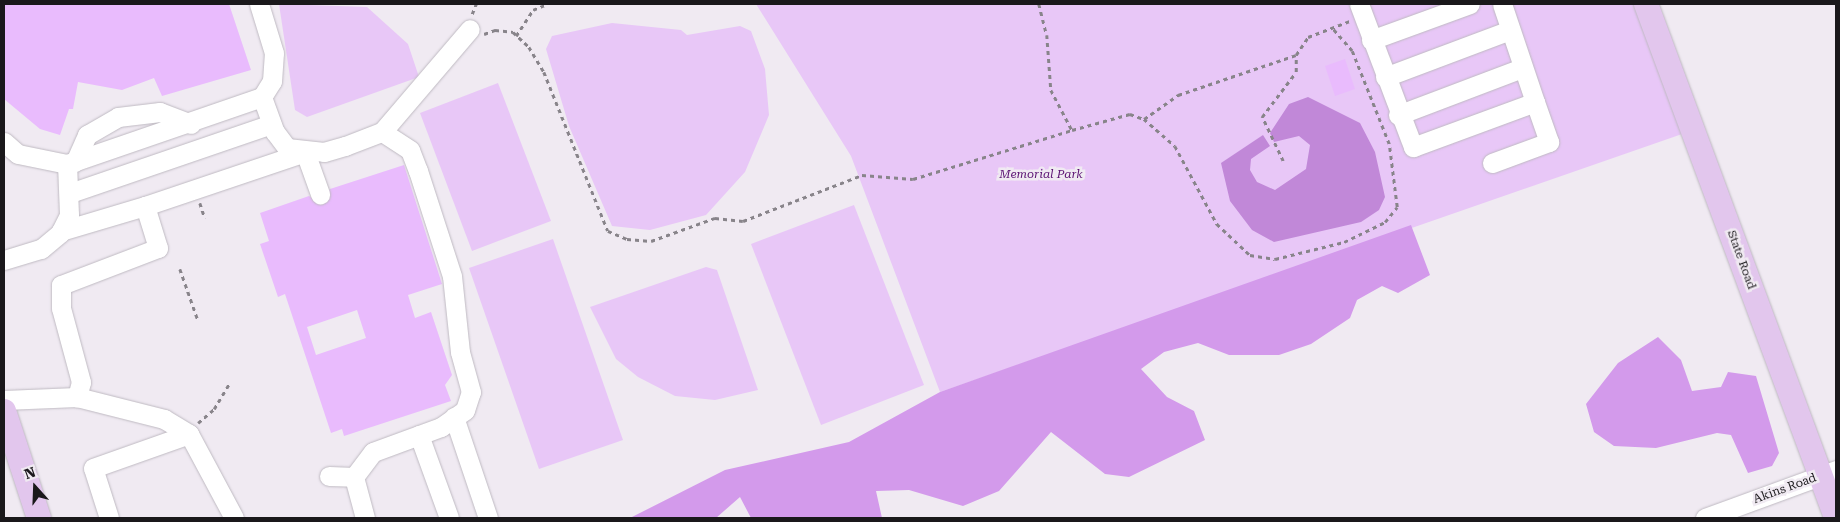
<!DOCTYPE html>
<style>
body{margin:0}
#map{position:relative;width:1840px;height:522px;overflow:hidden;background:#f0eaf2;font-family:"Roboto Serif",serif}
div>[style]{position:absolute}
[style*='--x']{left:calc(var(--x)*1px);top:calc(var(--y)*1px);width:calc(var(--w)*1px);rotate:calc(var(--a)*1deg)}
.green>*{inset:0;background:#e8c7f7}
.forest>*{inset:0;background:#d39aeb}
.water>*{inset:0;background:#c188d8}
.building>*{inset:0;background:#e9bbfd}
.path>*{height:2.5px;margin-top:-1.25px;transform-origin:0;background:repeating-linear-gradient(90deg,#88848a 0 4px,transparent 0 8px)}
.roads{filter:drop-shadow(0 0 1px #bfbac2) drop-shadow(0 0 1px #bfbac2)}
.minor>*{height:19px;margin:-9.5px;padding:0 9.5px;transform-origin:9.5px;border-radius:9.5px;background:#fff}
.major>*{height:24px;margin:-12px;padding:0 12px;transform-origin:12px;border-radius:12px;background:#e2c6ed}
span{translate:-50% -50%;white-space:nowrap;text-align:center;line-height:1.15;-webkit-text-stroke:5px #f0eaf2;paint-order:stroke}
.park-label{font-size:12px;color:#5a1172;font-style:italic}
.street-label{font-size:12px;color:#1a181b}
.frame{position:absolute;inset:0;border:5px solid #1a181b;pointer-events:none}
.north{position:absolute;left:10px;top:462px;width:50px;height:50px;-webkit-text-stroke:4px #f0eaf2;paint-order:stroke;rotate:340deg;font-size:14px;font-weight:700;line-height:20px;text-align:center;color:#1a181b}
.north::after{content:'';display:block;margin:auto;width:18px;height:22px;background:#1a181b;clip-path:polygon(50% 0,100% 100%,50% 72%,0 100%)}
</style>
<div id="map">
<div class="green">
<i style="clip-path:polygon(279px 4px,367px 7px,408px 44px,419px 77px,307px 117px,295px 110px)"></i>
<i style="clip-path:polygon(756px 4px,1638px 4px,1685px 133px,940px 392px,851px 156px)"></i>
<i style="clip-path:polygon(612px 23px,681px 30px,687px 35px,740px 26px,751px 31px,765px 69px,769px 115px,745px 172px,706px 215px,650px 230px,612px 226px,569px 126px,546px 49px,552px 36px)"></i>
<i style="clip-path:polygon(498px 83px,551px 221px,472px 251px,420px 113px)"></i>
<i style="clip-path:polygon(854px 205px,924px 385px,821px 425px,751px 244px)"></i>
<i style="clip-path:polygon(553px 239px,623px 440px,539px 469px,469px 268px)"></i>
<i style="clip-path:polygon(706px 267px,717px 270px,758px 390px,715px 400px,675px 396px,638px 377px,616px 359px,590px 307px)"></i>
</div>
<div class="forest">
<i style="clip-path:polygon(1411px 225px,1430px 275px,1398px 293px,1382px 286px,1357px 300px,1350px 318px,1311px 344px,1279px 355px,1229px 355px,1198px 343px,1164px 352px,1141px 369px,1167px 397px,1194px 411px,1205px 440px,1129px 477px,1105px 474px,1051px 432px,999px 491px,963px 506px,909px 490px,876px 491px,882px 518px,751px 518px,740px 497px,716px 518px,630px 518px,725px 470px,849px 442px,940px 392px)"></i>
<i style="clip-path:polygon(1658px 337px,1681px 360px,1692px 391px,1721px 387px,1728px 372px,1756px 376px,1779px 453px,1772px 466px,1748px 473px,1731px 435px,1717px 433px,1656px 448px,1614px 446px,1594px 432px,1586px 404px,1618px 363px)"></i>
</div>
<div class="water">
<i style="clip-path:polygon(1308px 97px,1360px 123px,1375px 152px,1385px 197px,1379px 210px,1361px 222px,1274px 242px,1252px 230px,1230px 201px,1221px 163px,1263px 135px,1270px 146px,1251px 159px,1250px 170px,1257px 182px,1275px 190px,1306px 169px,1310px 145px,1299px 136px,1274px 142px,1270px 133px,1289px 104px)"></i>
</div>
<div class="building">
<i style="clip-path:polygon(4px 4px,229px 4px,251px 70px,162px 96px,154px 78px,122px 90px,78px 82px,73px 109px,69px 109px,60px 135px,40px 129px,4px 99px)"></i>
<i style="clip-path:polygon(1345px 59px,1355px 89px,1335px 96px,1325px 66px)"></i>
<i style="clip-path:polygon(evenodd,404px 165px,442px 284px,408px 295px,415px 318px,431px 312px,452px 375px,445px 385px,451px 401px,344px 436px,342px 429px,331px 433px,285px 294px,278px 297px,260px 244px,269px 241px,260px 213px,309px 196px,323px 205px,330px 189px,404px 165px,357px 310px,366px 338px,316px 355px,307px 327px,357px 310px)"></i>
</div>
<div class="path">
<i style="--x:1039;--y:4;--w:32;--a:76"></i>
<i style="--x:1047;--y:35;--w:55;--a:85.8"></i>
<i style="--x:1051;--y:90;--w:45;--a:62.3"></i>
<i style="--x:1072;--y:130;--w:60;--a:-15.4"></i>
<i style="--x:1130;--y:114;--w:15;--a:20"></i>
<i style="--x:1144;--y:119;--w:42;--a:-35.2"></i>
<i style="--x:1178;--y:95;--w:125;--a:-18.7"></i>
<i style="--x:1296;--y:55;--w:22;--a:-56"></i>
<i style="--x:1308;--y:37;--w:45;--a:-20.9"></i>
<i style="--x:472;--y:14;--w:11;--a:-68"></i>
<i style="--x:484;--y:34;--w:12;--a:-20"></i>
<i style="--x:495;--y:30;--w:18;--a:6"></i>
<i style="--x:513;--y:32;--w:22;--a:43"></i>
<i style="--x:529;--y:47;--w:29;--a:59"></i>
<i style="--x:544;--y:72;--w:171;--a:68.1"></i>
<i style="--x:608;--y:231;--w:21;--a:23"></i>
<i style="--x:627;--y:239;--w:24;--a:5"></i>
<i style="--x:651;--y:241;--w:68;--a:-19.8"></i>
<i style="--x:715;--y:218;--w:28;--a:6"></i>
<i style="--x:743;--y:221;--w:128;--a:-21.1"></i>
<i style="--x:862;--y:175;--w:51;--a:4.5"></i>
<i style="--x:913;--y:179;--w:166;--a:-17.1"></i>
<i style="--x:516;--y:36;--w:31;--a:-57"></i>
<i style="--x:533;--y:10;--w:15;--a:-23"></i>
<i style="--x:1144;--y:119;--w:41;--a:41.1"></i>
<i style="--x:1175;--y:146;--w:89;--a:61.7"></i>
<i style="--x:1217;--y:224;--w:45;--a:43.2"></i>
<i style="--x:1250;--y:255;--w:25;--a:9"></i>
<i style="--x:1275;--y:259;--w:71;--a:-13.8"></i>
<i style="--x:1344;--y:242;--w:46;--a:-26"></i>
<i style="--x:1385;--y:222;--w:19;--a:-51"></i>
<i style="--x:1397;--y:207;--w:64;--a:-97.2"></i>
<i style="--x:1389;--y:144;--w:100;--a:-111.7"></i>
<i style="--x:1352;--y:51;--w:30;--a:-131"></i>
<i style="--x:1283;--y:161;--w:49;--a:-115.5"></i>
<i style="--x:1262;--y:117;--w:56;--a:-52.9"></i>
<i style="--x:1296;--y:72;--w:17;--a:-90"></i>
<i style="--x:200;--y:203;--w:16;--a:72"></i>
<i style="--x:180;--y:269;--w:54;--a:70.6"></i>
<i style="--x:198;--y:423;--w:21;--a:-41"></i>
<i style="--x:214;--y:409;--w:29;--a:-59"></i>
</div>
<div class="roads">
<div class="minor">
<i style="--x:1359;--y:4;--w:153;--a:69.3"></i>
<i style="--x:1413;--y:147;--w:130;--a:-20.2"></i>
<i style="--x:1535;--y:102;--w:103;--a:-108.6"></i>
<i style="--x:1371;--y:40;--w:105;--a:-20"></i>
<i style="--x:1385;--y:77;--w:134;--a:-20.6"></i>
<i style="--x:262;--y:97;--w:37;--a:70"></i>
<i style="--x:275;--y:132;--w:20;--a:53"></i>
<i style="--x:287;--y:148;--w:37;--a:6"></i>
<i style="--x:324;--y:152;--w:22;--a:-16"></i>
<i style="--x:345;--y:146;--w:40;--a:-21"></i>
<i style="--x:382;--y:132;--w:135;--a:-49.5"></i>
<i style="--x:1398;--y:115;--w:133;--a:-20.8"></i>
<i style="--x:4;--y:142;--w:18;--a:41"></i>
<i style="--x:18;--y:154;--w:50;--a:11.5"></i>
<i style="--x:75;--y:162;--w:30;--a:-66"></i>
<i style="--x:87;--y:135;--w:36;--a:-30"></i>
<i style="--x:118;--y:117;--w:42;--a:-6.8"></i>
<i style="--x:160;--y:112;--w:33;--a:21"></i>
<i style="--x:1492;--y:163;--w:61;--a:-20.2"></i>
<i style="--x:1549;--y:142;--w:42;--a:-109.3"></i>
<i style="--x:70;--y:193;--w:213;--a:-18.9"></i>
<i style="--x:145;--y:206;--w:169;--a:-18.6"></i>
<i style="--x:305;--y:152;--w:45;--a:70.3"></i>
<i style="--x:61;--y:231;--w:88;--a:-16.6"></i>
<i style="--x:145;--y:206;--w:44;--a:72.8"></i>
<i style="--x:158;--y:248;--w:104;--a:159.1"></i>
<i style="--x:61;--y:285;--w:23;--a:90"></i>
<i style="--x:61;--y:308;--w:77;--a:74.9"></i>
<i style="--x:81;--y:382;--w:16;--a:105"></i>
<i style="--x:4;--y:260;--w:39;--a:-17"></i>
<i style="--x:41;--y:249;--w:25;--a:-40"></i>
<i style="--x:60;--y:233;--w:20;--a:-63"></i>
<i style="--x:69;--y:215;--w:51;--a:-92.2"></i>
<i style="--x:67;--y:164;--w:206;--a:-19"></i>
<i style="--x:262;--y:97;--w:19;--a:-58"></i>
<i style="--x:272;--y:81;--w:28;--a:-86"></i>
<i style="--x:274;--y:53;--w:51;--a:-107"></i>
<i style="--x:4;--y:400;--w:73;--a:-2.4"></i>
<i style="--x:77;--y:397;--w:90;--a:14.2"></i>
<i style="--x:164;--y:419;--w:29;--a:31"></i>
<i style="--x:189;--y:434;--w:95;--a:61.8"></i>
<i style="--x:454;--y:417;--w:107;--a:71.4"></i>
<i style="--x:419;--y:435;--w:88;--a:70.1"></i>
<i style="--x:329;--y:476;--w:25;--a:2"></i>
<i style="--x:109;--y:518;--w:52;--a:-107.7"></i>
<i style="--x:93;--y:468;--w:102;--a:-19.5"></i>
<i style="--x:365;--y:518;--w:42;--a:-105"></i>
<i style="--x:354;--y:477;--w:31;--a:-53"></i>
<i style="--x:373;--y:452;--w:72;--a:-20.2"></i>
<i style="--x:441;--y:427;--w:29;--a:-35"></i>
<i style="--x:465;--y:410;--w:19;--a:-72"></i>
<i style="--x:471;--y:392;--w:41;--a:-105.4"></i>
<i style="--x:460;--y:352;--w:76;--a:-96"></i>
<i style="--x:452;--y:276;--w:110;--a:-107.9"></i>
<i style="--x:418;--y:171;--w:22;--a:-111"></i>
<i style="--x:410;--y:150;--w:33;--a:-147"></i>
<i style="--x:1705;--y:518;--w:140;--a:-20.1"></i>
</div>
<div class="major">
<i style="--x:1646;--y:4;--w:547;--a:69.68"></i>
<i style="--x:4;--y:411;--w:113;--a:71.9"></i>
</div>
</div>
<div class="park-label">
<span style="left:1041px;top:175px">Memorial Park</span>
</div>
<div class="street-label">
<span style="left:1741px;top:260px;rotate:70deg">State Road</span>
<span style="left:1785px;top:489px;rotate:-20deg">Akins Road</span>
</div>
<div class="frame"></div>
<div class="north">N</div>
</div>
